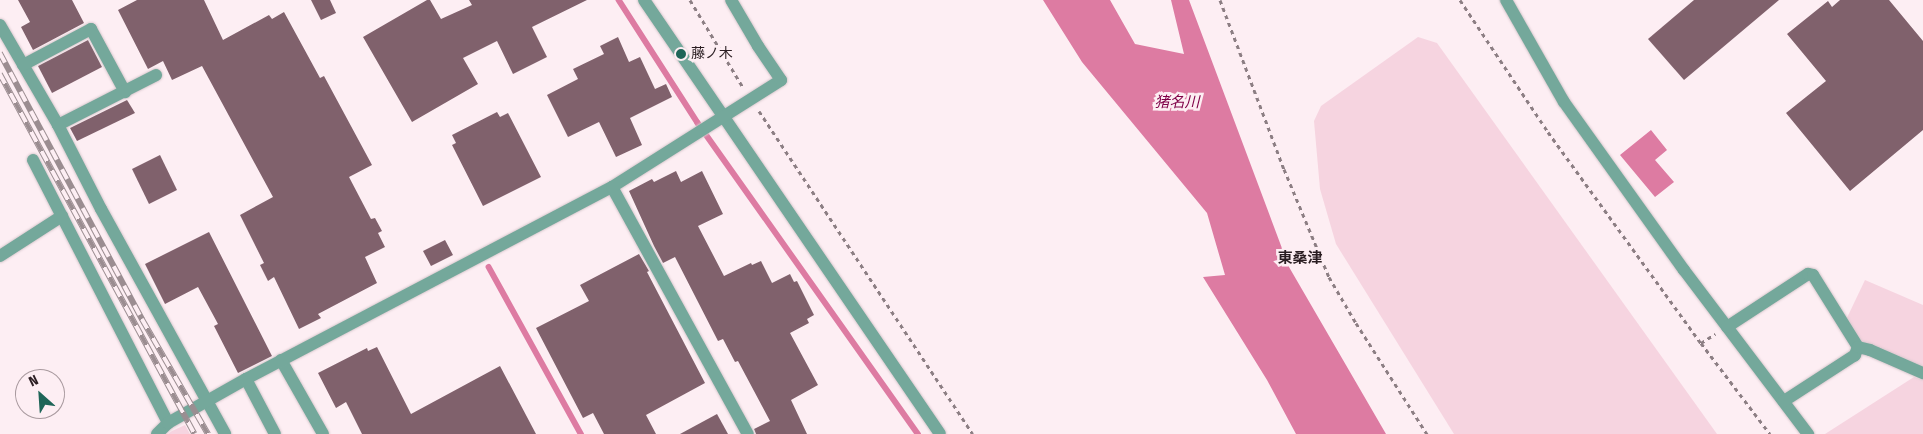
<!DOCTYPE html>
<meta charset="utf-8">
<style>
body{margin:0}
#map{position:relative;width:1923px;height:434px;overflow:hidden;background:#fdeef3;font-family:"Fira Sans Condensed","Noto Sans JP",sans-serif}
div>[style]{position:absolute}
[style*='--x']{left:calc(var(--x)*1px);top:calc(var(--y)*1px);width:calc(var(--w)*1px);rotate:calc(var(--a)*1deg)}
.green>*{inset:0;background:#f6d4e0}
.water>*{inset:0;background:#dd7ba2}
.stream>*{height:5.5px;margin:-2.75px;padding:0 2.75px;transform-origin:2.75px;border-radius:2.75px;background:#dd7ba2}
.building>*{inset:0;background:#80616c}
.path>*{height:3px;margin-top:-1.5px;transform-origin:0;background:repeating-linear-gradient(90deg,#8c7e83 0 4px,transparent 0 8px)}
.roads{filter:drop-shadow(0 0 1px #d7c8cd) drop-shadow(0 0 1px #d7c8cd)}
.minor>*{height:12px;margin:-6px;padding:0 6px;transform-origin:6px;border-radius:6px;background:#74a89b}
.rail>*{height:5.5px;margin-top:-2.75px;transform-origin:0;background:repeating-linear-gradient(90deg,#fdeef3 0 11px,#9b8d91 0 22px);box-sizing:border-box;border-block:1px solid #9b8d91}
.dots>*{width:14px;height:14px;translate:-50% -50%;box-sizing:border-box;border:2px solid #fdeef3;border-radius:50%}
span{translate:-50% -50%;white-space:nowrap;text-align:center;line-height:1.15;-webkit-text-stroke:5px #fdeef3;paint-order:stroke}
.poi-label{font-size:14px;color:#2a1d21}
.left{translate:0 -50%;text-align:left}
.water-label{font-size:15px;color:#7f0048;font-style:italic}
.neighbourhood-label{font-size:15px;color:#2a1d21;font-weight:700}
.north{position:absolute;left:15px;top:369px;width:50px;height:50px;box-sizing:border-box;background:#fdeef3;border:1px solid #a99a9f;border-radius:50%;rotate:334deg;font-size:14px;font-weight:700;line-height:20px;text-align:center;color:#2a1d21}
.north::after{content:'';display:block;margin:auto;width:18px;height:22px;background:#1f6558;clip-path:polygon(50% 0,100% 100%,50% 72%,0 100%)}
</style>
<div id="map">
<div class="green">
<i style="clip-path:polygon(1418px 37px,1437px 43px,1717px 434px,1454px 434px,1336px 244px,1320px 189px,1314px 121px,1321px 106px)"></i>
<i style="clip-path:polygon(1865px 280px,1923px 305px,1923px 370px,1856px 339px,1845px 322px)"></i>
<i style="clip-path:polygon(1914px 377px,1923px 380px,1923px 434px,1825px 434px)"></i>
<i style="clip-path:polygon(185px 425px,190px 434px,168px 434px,172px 431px)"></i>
</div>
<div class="water">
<i style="clip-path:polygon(1043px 0,1110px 0,1135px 44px,1184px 54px,1171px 0,1189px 0,1289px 267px,1386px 434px,1296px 434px,1267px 380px,1203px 277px,1225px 275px,1207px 213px,1082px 62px)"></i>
<i style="clip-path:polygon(1651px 130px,1667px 150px,1655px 160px,1674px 182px,1655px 197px,1620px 155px)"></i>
</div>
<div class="stream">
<i style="--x:619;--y:0;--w:146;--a:57.3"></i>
<i style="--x:698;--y:123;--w:381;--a:54.7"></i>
<i style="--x:489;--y:267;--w:191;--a:61.1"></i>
</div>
<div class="building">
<i style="clip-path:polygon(18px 0,72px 0,84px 23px,33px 50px,21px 27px,30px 22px)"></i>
<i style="clip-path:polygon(137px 0,204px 0,223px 40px,269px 15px,272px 19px,284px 12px,320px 78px,324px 76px,372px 165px,349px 177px,371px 219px,375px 218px,382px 231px,378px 233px,385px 247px,365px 257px,377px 283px,318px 314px,321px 318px,299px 329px,274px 277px,268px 281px,260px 265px,264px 263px,240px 215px,273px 197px,202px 66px,172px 80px,163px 61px,148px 69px,118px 10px)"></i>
<i style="clip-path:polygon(311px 0,330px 0,336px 13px,321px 20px)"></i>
<i style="clip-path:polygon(427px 0,430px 0,441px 19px,472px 5px,469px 0,587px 0,532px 27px,547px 57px,513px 74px,497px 41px,463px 58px,478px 84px,412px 122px,363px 37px)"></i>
<i style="clip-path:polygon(1694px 0,1779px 0,1684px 80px,1648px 39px)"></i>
<i style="clip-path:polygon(1840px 0,1889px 0,1923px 41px,1923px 130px,1850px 191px,1786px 113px,1826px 81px,1787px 34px,1828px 1px,1832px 7px)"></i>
<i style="clip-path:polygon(618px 37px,629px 62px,640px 57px,655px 89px,666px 84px,672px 97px,630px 118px,642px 145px,616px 157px,599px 122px,568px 137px,547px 95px,578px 79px,573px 69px,604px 54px,600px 46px)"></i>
<i style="clip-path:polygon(88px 40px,102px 67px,52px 93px,38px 66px)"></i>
<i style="clip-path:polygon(127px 100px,135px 113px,77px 141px,70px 128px)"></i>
<i style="clip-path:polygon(497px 112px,500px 117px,508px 113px,541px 177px,483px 206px,452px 145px,456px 143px,452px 135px)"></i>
<i style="clip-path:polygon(160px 155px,177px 190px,149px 204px,132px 169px)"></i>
<i style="clip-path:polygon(676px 171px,681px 182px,702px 171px,723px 214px,698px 226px,724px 276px,751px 263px,752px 265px,761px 261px,772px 283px,790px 274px,794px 282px,797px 281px,814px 315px,807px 319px,809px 323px,790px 333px,818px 385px,791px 400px,807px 434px,756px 434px,754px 429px,770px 421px,738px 361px,735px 362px,723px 339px,718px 341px,675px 257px,663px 263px,654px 246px,629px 191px,652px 179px,654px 182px)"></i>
<i style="clip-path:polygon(209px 232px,272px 356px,238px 373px,214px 326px,218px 324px,198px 287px,165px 304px,145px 264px)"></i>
<i style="clip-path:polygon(445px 240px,453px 255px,431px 266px,423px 251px)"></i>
<i style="clip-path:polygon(639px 254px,649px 271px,647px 272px,705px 383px,646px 415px,656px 434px,604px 434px,593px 413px,583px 418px,536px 328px,589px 301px,580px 285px)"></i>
<i style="clip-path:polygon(377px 347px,411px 414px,500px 366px,536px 434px,362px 434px,346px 402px,336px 408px,318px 373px,367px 348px,368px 351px)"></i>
<i style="clip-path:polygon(717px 414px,728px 434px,680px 434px)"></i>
</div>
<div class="path">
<i style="--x:690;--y:0;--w:102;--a:58.7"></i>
<i style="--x:1220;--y:0;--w:181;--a:69.3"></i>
<i style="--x:1284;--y:169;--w:117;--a:67.4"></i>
<i style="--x:1329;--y:277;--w:53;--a:59.6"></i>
<i style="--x:1356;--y:323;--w:132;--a:57.4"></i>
<i style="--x:1460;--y:0;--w:159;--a:56.3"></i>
<i style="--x:1548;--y:132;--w:261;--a:54.1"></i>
<i style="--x:1701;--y:343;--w:114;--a:52.8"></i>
<i style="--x:759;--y:111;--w:387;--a:56.5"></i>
<i style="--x:1701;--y:343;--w:17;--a:-33"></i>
</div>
<div class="roads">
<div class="minor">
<i style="--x:644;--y:0;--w:525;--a:55.7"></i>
<i style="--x:1506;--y:0;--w:117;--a:60.4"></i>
<i style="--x:1564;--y:102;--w:206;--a:54.5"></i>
<i style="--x:1684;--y:270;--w:206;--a:52.9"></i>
<i style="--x:0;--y:25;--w:116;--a:59.9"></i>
<i style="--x:58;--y:125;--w:94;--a:62.9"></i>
<i style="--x:101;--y:209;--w:257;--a:61.1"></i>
<i style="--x:23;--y:65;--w:77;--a:-27.9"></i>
<i style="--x:91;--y:29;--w:72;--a:61.6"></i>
<i style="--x:58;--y:125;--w:110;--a:-27"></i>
<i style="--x:33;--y:160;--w:296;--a:62.8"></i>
<i style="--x:612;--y:187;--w:282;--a:61.2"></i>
<i style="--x:0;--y:256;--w:74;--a:-32.8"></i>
<i style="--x:1727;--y:327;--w:97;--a:-33.2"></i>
<i style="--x:1808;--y:274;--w:5;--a:11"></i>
<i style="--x:1813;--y:275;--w:85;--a:58"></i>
<i style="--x:1858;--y:347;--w:9;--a:111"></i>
<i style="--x:1855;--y:355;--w:85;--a:147.1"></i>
<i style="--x:1858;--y:347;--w:12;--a:14"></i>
<i style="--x:1870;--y:350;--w:58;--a:23.5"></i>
<i style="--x:281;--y:360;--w:85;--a:60.4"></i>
<i style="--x:246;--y:379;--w:62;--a:62.2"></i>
<i style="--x:157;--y:434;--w:16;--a:-45"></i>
<i style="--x:168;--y:423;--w:90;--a:-29.4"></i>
<i style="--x:246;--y:379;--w:413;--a:-27.7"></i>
<i style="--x:612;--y:187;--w:200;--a:-32.3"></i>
<i style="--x:781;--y:80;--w:41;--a:-124.1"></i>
<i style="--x:758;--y:46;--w:53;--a:-120.4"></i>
</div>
</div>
<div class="rail">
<i style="--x:0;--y:53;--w:302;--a:61.9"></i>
<i style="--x:142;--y:319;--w:133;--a:60.1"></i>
<i style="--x:0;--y:74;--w:409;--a:61.6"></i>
</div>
<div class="dots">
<i style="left:681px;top:54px;background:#1f6558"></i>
</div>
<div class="poi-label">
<span class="left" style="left:691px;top:54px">藤ノ木</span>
</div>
<div class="water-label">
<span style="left:1177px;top:103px">猪名川</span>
</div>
<div class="neighbourhood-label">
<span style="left:1300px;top:259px">東桑津</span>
</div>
<div class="north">N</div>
</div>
